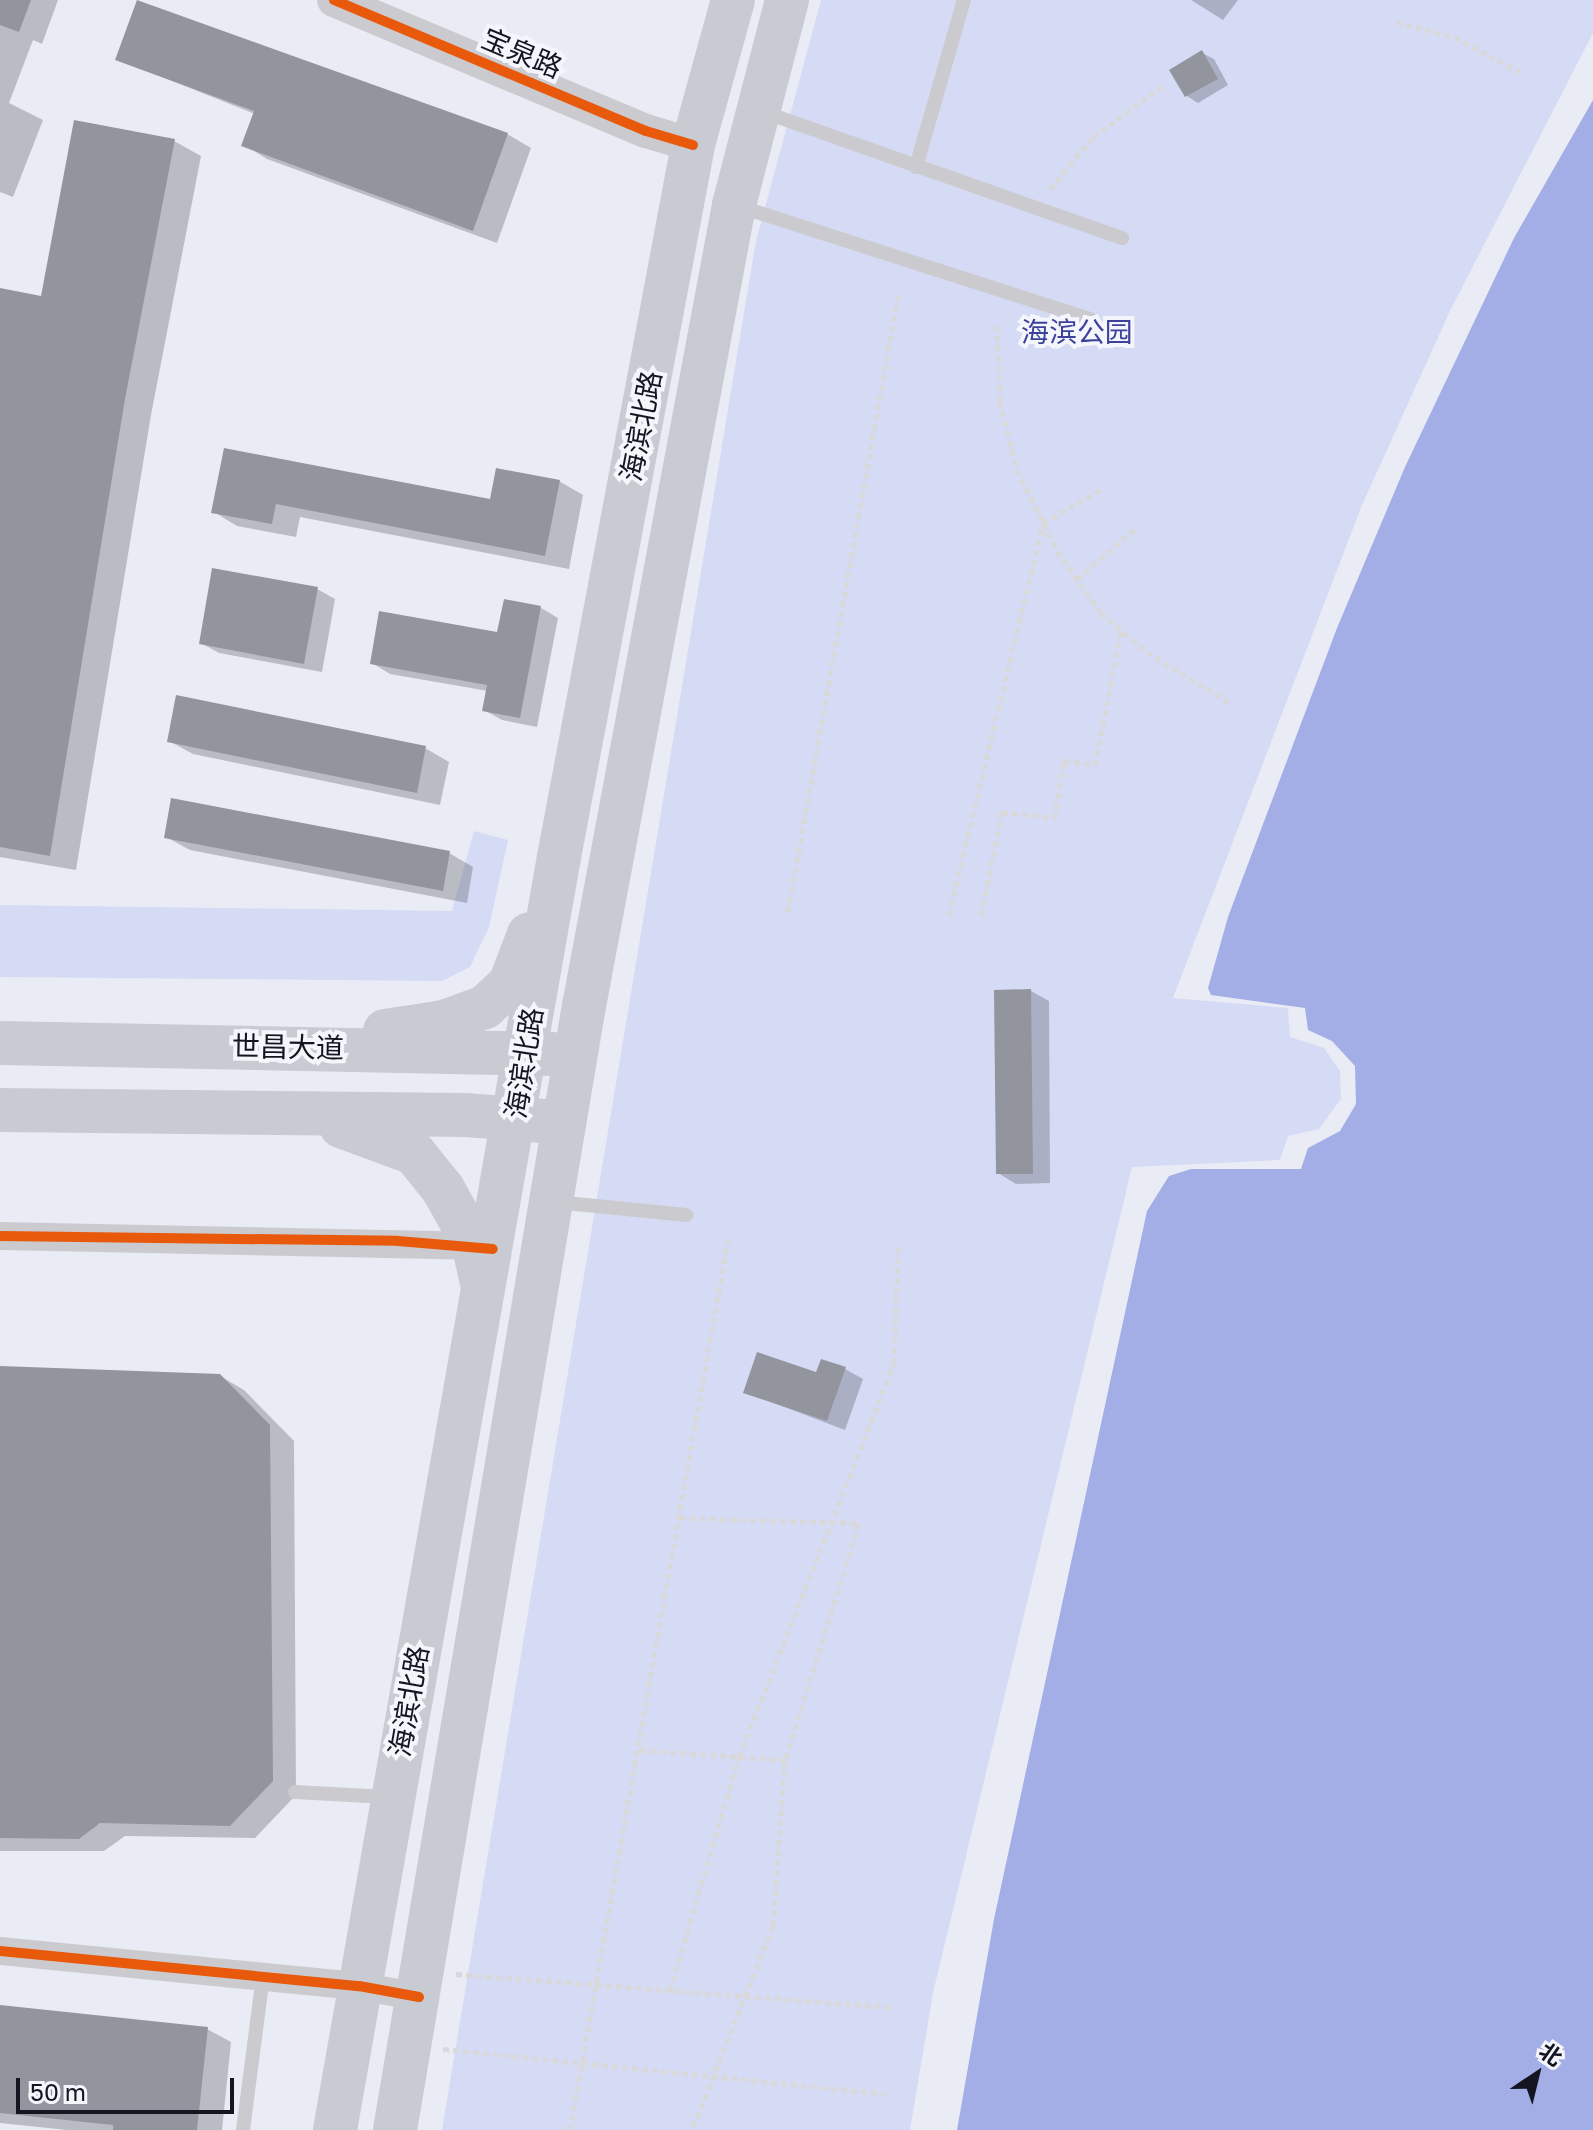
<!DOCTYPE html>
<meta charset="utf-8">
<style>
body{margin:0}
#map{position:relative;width:1593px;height:2130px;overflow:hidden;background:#e9ecf5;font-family:"Golos Text","Noto Sans SC",sans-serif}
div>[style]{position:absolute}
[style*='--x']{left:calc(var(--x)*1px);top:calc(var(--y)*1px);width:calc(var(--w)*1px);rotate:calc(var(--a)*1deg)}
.green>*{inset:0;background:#d5dbf4}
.water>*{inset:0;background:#a3ade6}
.shadow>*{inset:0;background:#0003}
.building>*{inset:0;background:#93959e}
.path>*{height:5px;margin-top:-2.5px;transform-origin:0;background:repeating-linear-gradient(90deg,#d9d9dc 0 6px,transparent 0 10px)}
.service>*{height:14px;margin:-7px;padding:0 7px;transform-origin:7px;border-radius:7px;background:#cbcbcf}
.minor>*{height:28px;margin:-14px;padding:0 14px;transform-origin:14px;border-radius:14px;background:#cbcbcf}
.tertiary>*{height:34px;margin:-17px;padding:0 17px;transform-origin:17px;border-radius:17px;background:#cbcbcf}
.primary>*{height:44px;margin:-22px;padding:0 22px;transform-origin:22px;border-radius:22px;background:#c9cbd2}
.cycleway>*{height:10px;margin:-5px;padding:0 5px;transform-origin:5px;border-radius:5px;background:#e8590c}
span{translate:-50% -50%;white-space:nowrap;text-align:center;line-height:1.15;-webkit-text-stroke:8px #f4f6fc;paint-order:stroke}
.street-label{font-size:28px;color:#131520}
.park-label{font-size:28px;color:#3c419c}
.north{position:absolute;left:1497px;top:2034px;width:80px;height:80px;-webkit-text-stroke:6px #f4f6fc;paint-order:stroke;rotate:35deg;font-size:22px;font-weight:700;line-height:32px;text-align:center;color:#131520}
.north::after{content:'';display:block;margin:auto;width:28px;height:36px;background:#131520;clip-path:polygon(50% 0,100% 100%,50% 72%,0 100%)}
.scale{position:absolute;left:16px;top:2078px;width:218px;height:36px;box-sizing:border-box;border:4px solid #131520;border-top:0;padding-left:10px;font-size:24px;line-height:28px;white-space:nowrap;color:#131520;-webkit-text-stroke:6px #f4f6fc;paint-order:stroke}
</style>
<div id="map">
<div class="green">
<i style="clip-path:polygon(821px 0,1593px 0,1593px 33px,1450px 311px,1362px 505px,1173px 998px,1288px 1008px,1290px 1037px,1324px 1048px,1340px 1071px,1341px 1099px,1319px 1129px,1288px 1136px,1280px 1160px,1132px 1167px,933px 1993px,910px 2130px,442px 2130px,756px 241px)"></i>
<i style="clip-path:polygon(474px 831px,508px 840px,489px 927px,470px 967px,442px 981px,0 977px,0 905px,452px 911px)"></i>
</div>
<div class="water">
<i style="clip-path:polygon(1593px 100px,1593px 2130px,957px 2130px,994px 1919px,1147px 1211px,1169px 1176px,1191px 1169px,1301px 1169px,1308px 1148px,1340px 1131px,1356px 1104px,1355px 1066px,1332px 1041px,1308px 1030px,1305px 1008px,1211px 995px,1208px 988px,1228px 917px,1337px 628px,1405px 467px,1514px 238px)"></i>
</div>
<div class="shadow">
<i style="clip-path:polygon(0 0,58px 0,42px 44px,33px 40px,9px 103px,43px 120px,13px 197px,0 192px)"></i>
<i style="clip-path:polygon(1191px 0,1238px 0,1223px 20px)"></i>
<i style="clip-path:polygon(1202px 53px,1214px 59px,1228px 85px,1198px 103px,1187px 96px)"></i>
<i style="clip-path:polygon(117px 59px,507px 134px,531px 148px,497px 243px,267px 159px,244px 145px,255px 114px)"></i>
<i style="clip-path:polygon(174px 141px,201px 156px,151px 415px,76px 870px,0 857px,0 290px,42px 298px)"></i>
<i style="clip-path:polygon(226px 450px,492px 502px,559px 481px,583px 495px,569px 569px,300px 517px,296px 537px,237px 526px,214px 512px)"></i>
<i style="clip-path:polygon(317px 589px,335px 599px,322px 672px,219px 653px,201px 643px)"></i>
<i style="clip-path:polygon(541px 608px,558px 618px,537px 727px,502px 720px,484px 710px,488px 691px,390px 674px,372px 663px,499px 634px)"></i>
<i style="clip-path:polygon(169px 741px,425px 748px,449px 762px,440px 805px,193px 754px)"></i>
<i style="clip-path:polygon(166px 837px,449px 853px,473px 867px,467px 903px,190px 850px)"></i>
<i style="clip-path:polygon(1031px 991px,1049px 1001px,1050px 1183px,1016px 1184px,998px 1173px)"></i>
<i style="clip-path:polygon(0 1368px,220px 1376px,244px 1390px,294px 1441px,296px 1795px,255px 1838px,125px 1836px,104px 1851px,0 1851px)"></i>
<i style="clip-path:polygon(845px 1369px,863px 1379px,845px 1430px,745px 1392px)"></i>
<i style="clip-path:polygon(0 2007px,207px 2029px,231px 2042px,222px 2130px,67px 2130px,0 2123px)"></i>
</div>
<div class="building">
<i style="clip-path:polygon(0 0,31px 0,19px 32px,0 25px)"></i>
<i style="clip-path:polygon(137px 0,508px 133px,473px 231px,241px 146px,254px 111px,115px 60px)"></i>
<i style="clip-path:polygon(1202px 50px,1218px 79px,1185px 97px,1169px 70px)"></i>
<i style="clip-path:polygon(74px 120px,175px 139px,125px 399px,50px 856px,0 847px,0 288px,41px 296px)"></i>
<i style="clip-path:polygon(224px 448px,490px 499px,496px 468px,560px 480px,545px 556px,276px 504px,272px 524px,211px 513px)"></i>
<i style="clip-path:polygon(212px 568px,318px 587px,304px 664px,199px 644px)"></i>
<i style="clip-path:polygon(504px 599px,541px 606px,520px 718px,482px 711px,487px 685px,370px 664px,379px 611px,497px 632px)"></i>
<i style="clip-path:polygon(176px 695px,426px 746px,417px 793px,167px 742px)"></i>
<i style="clip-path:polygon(171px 798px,450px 851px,443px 891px,164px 838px)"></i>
<i style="clip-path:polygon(1031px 989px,1033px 1174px,996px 1174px,994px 990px)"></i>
<i style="clip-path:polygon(757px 1352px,816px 1372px,821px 1359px,846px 1367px,827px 1421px,743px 1393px)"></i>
<i style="clip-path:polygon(0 1366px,220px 1374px,270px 1425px,273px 1781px,230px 1826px,100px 1823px,79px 1839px,0 1838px)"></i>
<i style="clip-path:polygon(0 2005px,208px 2027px,197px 2130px,113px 2130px,113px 2125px,0 2113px)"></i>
</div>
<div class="path">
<i style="--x:1396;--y:22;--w:60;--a:14.5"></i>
<i style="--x:1454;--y:37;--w:79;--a:27.9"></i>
<i style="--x:1050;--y:189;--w:67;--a:-50.4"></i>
<i style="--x:1093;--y:137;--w:87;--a:-36.1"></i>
<i style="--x:997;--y:325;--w:76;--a:87.7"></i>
<i style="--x:1000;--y:401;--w:71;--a:76.2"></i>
<i style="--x:1017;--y:470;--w:90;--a:63.7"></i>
<i style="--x:1057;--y:551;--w:76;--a:54.6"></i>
<i style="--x:1101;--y:613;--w:60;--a:40.3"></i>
<i style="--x:1147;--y:652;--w:97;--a:31.6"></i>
<i style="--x:1077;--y:579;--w:77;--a:-40.8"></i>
<i style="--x:788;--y:912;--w:631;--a:-79.87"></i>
<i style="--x:949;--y:915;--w:403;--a:-76.5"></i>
<i style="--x:1043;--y:523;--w:72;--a:-30.1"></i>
<i style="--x:981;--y:915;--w:105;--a:-78.5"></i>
<i style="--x:1002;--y:812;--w:53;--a:6.5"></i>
<i style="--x:1055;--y:818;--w:59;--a:-81.2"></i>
<i style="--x:1064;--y:760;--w:31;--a:9"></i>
<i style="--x:1095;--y:765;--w:136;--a:-79"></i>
<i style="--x:680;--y:1518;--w:179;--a:1.6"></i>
<i style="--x:859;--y:1523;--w:248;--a:107.3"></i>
<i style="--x:785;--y:1760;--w:166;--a:94.1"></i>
<i style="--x:773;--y:1926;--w:219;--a:111.7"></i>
<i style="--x:640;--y:1750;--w:145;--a:3.9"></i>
<i style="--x:456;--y:1974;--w:440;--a:4.4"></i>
<i style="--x:670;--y:1991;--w:244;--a:-73.6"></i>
<i style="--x:739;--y:1757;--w:423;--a:-68.5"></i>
<i style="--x:894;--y:1363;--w:116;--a:-88"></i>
<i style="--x:443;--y:2049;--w:444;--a:5.8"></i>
<i style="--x:570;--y:2130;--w:904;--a:-79.93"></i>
</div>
<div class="service">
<i style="--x:761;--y:111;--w:383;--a:19.4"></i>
<i style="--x:916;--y:167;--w:174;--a:-74"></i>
<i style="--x:738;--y:206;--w:370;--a:17.8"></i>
<i style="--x:556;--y:1202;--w:131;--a:5.7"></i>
<i style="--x:295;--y:1792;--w:92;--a:3.1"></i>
<i style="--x:243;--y:2130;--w:155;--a:-82.6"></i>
</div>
<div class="minor">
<i style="--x:0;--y:1236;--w:483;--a:1.2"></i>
<i style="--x:0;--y:1951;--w:361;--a:5.6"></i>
<i style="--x:359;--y:1986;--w:61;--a:10.4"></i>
</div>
<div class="tertiary">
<i style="--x:334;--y:0;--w:338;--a:22.8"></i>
<i style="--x:646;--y:131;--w:49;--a:16.6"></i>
</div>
<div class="primary">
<i style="--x:385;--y:1031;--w:60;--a:-8.7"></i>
<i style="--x:444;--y:1022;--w:44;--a:-20.1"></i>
<i style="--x:485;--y:1007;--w:34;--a:-43"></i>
<i style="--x:510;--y:984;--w:53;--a:-69.2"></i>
<i style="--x:0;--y:1043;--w:553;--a:1.14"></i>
<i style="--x:0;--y:1110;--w:466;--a:0.6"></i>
<i style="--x:466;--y:1115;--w:77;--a:4.5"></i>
<i style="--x:341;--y:1126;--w:78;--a:20.3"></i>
<i style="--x:414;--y:1153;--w:46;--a:51.1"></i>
<i style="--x:443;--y:1189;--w:62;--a:60.9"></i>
<i style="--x:473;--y:1243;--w:45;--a:77.2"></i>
<i style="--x:335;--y:2130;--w:1293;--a:-80.02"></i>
<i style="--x:559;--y:857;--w:724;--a:-79.34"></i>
<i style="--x:693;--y:145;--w:150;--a:-74.6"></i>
<i style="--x:395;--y:2130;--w:1140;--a:-80.46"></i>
<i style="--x:584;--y:1006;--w:815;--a:-79.39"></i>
<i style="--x:734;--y:205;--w:212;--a:-75.5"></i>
</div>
<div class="cycleway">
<i style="--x:334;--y:0;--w:338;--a:22.8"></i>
<i style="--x:646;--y:131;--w:49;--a:16.6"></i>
<i style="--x:0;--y:1236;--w:398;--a:0.7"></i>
<i style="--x:398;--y:1241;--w:95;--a:4.8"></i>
<i style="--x:0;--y:1951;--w:361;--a:5.6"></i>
<i style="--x:359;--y:1986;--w:61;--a:10.4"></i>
</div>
<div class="street-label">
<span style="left:522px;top:53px;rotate:23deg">宝泉路</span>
<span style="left:641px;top:426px;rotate:-79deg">海滨北路</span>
<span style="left:288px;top:1047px;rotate:1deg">世昌大道</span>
<span style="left:524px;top:1063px;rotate:-81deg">海滨北路</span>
<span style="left:409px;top:1701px;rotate:-80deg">海滨北路</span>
</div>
<div class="park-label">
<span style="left:1077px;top:332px">海滨公园</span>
</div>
<div class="north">北</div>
<div class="scale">50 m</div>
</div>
